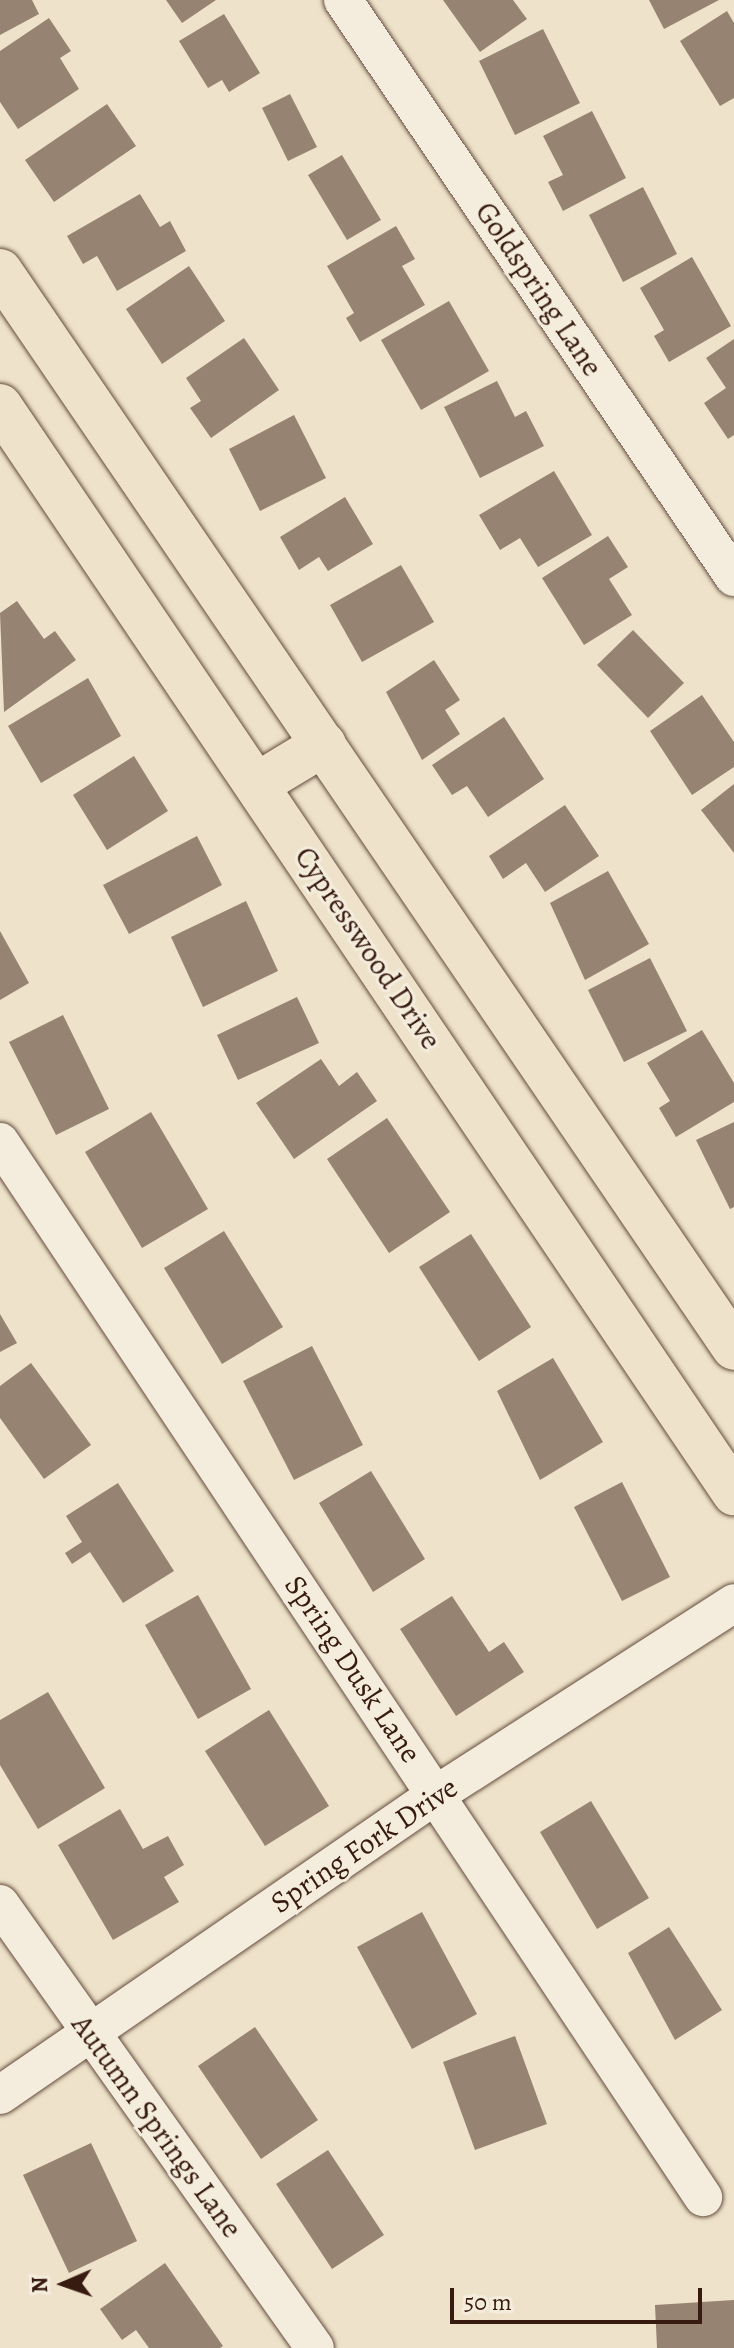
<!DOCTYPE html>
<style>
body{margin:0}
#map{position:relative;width:734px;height:2348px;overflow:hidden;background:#eee3ca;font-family:Alegreya,serif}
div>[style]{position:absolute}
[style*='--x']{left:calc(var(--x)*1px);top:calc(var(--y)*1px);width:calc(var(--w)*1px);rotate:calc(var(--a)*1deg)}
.building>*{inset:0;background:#968371}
.roads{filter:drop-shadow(0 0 2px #654c3e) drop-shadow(0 0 2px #654c3e)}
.minor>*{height:38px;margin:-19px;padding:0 19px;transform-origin:19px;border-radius:19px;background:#f4eddd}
.major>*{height:44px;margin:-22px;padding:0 22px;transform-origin:22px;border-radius:22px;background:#eee3ca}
span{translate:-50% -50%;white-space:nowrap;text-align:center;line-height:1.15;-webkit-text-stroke:6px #f4eddd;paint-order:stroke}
.street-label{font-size:30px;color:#371a10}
.north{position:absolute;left:24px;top:2244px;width:80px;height:80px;-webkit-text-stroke:6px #f4eddd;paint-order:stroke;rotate:268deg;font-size:22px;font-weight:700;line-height:32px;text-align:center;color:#371a10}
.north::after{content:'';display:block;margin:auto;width:28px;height:36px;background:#371a10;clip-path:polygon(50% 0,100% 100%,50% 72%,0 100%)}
.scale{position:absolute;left:450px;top:2288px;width:252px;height:36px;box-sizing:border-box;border:4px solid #371a10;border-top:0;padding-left:10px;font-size:24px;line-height:28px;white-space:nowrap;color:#371a10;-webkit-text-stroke:6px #f4eddd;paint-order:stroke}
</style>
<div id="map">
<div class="building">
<i style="clip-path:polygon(0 0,32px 0,39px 14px,0 35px)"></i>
<i style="clip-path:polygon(166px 0,216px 0,182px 23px)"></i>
<i style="clip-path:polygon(443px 0,513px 0,527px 19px,480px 52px)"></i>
<i style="clip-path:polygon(649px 0,719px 0,664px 29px)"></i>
<i style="clip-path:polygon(727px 11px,734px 23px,734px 98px,720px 106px,680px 41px)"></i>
<i style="clip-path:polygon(224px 14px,260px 73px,229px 92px,222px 80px,208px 88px,179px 41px)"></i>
<i style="clip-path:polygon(49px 18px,71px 51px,60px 58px,79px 89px,18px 129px,0 102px,0 51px)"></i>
<i style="clip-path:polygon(543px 29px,580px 103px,515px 135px,479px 61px)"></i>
<i style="clip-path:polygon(290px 94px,317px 147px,288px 161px,262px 108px)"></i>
<i style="clip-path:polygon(107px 104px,136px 146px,54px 202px,25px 160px)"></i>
<i style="clip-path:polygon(592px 111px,626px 178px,563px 211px,548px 182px,563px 175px,543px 136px)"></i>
<i style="clip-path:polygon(342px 155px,381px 220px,347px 240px,308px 175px)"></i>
<i style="clip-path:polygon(643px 187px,677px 254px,623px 282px,589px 215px)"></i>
<i style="clip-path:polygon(140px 194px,160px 227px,170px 221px,186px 251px,117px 291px,97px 256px,83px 264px,67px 236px)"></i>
<i style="clip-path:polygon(396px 226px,415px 259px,402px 266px,425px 305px,360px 342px,346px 318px,354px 313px,327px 266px)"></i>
<i style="clip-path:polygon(692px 257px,731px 326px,669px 362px,654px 336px,664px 330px,640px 288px)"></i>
<i style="clip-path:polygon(189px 266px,225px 321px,162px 364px,126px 309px)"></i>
<i style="clip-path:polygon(449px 301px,489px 371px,421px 410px,381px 340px)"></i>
<i style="clip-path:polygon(244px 338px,279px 390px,211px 438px,190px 408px,201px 401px,186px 378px)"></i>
<i style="clip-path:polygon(734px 339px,734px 435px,728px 439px,704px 403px,726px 388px,706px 358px)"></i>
<i style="clip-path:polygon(497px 381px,515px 417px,526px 411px,544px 446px,480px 478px,444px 407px)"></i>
<i style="clip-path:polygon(294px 415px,326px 478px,260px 511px,229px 449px)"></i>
<i style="clip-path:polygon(554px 471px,592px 535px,538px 567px,520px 538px,500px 550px,479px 515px)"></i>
<i style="clip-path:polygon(345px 497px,373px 544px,328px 571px,319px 557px,299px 570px,280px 537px)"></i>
<i style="clip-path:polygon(608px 536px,628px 567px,609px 579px,632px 615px,584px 645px,542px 578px)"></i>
<i style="clip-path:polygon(401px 565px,434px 622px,362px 662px,330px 605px)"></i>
<i style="clip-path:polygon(17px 601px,44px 639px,55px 631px,76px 660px,4px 712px,0 613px)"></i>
<i style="clip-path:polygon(633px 630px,684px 683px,648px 718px,597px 665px)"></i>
<i style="clip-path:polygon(434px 660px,460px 700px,445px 710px,460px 734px,422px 760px,386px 692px)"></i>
<i style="clip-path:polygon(88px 678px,121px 736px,41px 783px,8px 726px)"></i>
<i style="clip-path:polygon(702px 695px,734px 742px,734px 767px,692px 795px,650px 731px)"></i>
<i style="clip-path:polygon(504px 717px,544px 779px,488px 817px,467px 786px,452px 795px,432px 765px)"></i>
<i style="clip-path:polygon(134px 756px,168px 811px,107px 850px,73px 795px)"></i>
<i style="clip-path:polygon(734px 784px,734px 853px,701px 810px)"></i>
<i style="clip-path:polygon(565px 805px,599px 856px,545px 892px,526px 863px,503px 879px,489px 856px)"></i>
<i style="clip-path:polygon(197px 836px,222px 885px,129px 934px,103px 885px)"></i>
<i style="clip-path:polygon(608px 871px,649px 944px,585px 980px,550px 903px)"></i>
<i style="clip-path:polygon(246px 901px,278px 971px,203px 1007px,171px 937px)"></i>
<i style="clip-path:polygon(0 931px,29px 983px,0 1000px)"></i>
<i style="clip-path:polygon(650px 958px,687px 1031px,624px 1062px,588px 990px)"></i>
<i style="clip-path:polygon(297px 997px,319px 1043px,238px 1080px,217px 1035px)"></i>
<i style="clip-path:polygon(63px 1015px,109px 1109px,56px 1135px,9px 1042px)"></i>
<i style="clip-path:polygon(702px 1030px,734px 1083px,734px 1102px,676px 1137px,659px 1108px,670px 1101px,647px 1063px)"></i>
<i style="clip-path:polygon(321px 1059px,339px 1086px,357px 1072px,377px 1101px,294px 1159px,256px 1103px)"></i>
<i style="clip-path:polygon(151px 1112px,208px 1209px,142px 1248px,85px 1152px)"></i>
<i style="clip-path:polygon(387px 1118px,450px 1212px,389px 1253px,327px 1159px)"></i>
<i style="clip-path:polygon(734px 1122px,734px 1207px,730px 1209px,696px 1140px)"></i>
<i style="clip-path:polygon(224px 1231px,283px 1327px,222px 1364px,164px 1268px)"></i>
<i style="clip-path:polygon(471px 1234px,531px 1327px,479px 1361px,419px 1267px)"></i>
<i style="clip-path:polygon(0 1314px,17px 1343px,0 1352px)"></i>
<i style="clip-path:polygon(312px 1346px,363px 1445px,294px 1480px,243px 1381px)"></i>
<i style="clip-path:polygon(553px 1358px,603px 1442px,540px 1480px,497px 1391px)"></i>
<i style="clip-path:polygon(31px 1363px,91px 1445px,44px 1479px,0 1418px,0 1386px)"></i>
<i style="clip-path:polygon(371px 1471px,425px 1559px,373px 1592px,319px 1503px)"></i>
<i style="clip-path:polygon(622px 1482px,670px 1577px,622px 1601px,574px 1507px)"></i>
<i style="clip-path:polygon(118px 1483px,174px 1571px,123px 1603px,90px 1552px,72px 1564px,65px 1553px,82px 1542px,66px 1516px)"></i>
<i style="clip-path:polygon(198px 1595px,251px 1689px,198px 1719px,145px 1625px)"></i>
<i style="clip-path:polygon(452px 1596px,489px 1652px,504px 1642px,524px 1672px,456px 1716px,400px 1629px)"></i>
<i style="clip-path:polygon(48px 1692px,105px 1788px,38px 1829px,0 1765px,0 1720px)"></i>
<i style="clip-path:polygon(269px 1710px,329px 1806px,265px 1846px,205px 1751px)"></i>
<i style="clip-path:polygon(591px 1801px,649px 1898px,597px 1929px,540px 1832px)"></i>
<i style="clip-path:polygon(120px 1809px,143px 1849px,168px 1836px,184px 1865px,164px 1877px,179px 1902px,113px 1940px,58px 1845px)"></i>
<i style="clip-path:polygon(422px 1912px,477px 2014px,412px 2049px,357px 1947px)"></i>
<i style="clip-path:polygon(669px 1927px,722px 2010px,675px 2040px,628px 1953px)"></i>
<i style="clip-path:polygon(255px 2027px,318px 2120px,261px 2159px,198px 2066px)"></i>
<i style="clip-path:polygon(515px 2036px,547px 2124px,475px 2150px,443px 2062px)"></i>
<i style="clip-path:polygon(91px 2143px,137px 2241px,69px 2273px,23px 2175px)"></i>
<i style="clip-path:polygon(328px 2150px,384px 2235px,332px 2269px,276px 2184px)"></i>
<i style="clip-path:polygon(165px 2263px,223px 2346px,220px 2348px,149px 2348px,136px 2330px,122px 2340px,100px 2309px)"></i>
<i style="clip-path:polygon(734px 2300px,734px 2348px,657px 2348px,655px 2305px)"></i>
</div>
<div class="roads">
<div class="minor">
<i style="--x:343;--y:0;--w:697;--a:55.88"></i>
<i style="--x:0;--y:1142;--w:1268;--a:56.32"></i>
<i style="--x:0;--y:1904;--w:544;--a:54.65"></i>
<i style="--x:0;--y:2095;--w:531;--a:-34.56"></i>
<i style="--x:437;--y:1794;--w:353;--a:-32.7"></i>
</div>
<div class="major">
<i style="--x:0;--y:271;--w:1303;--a:55.72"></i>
<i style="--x:0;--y:406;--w:1312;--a:55.97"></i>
<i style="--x:258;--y:784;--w:77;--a:-31.2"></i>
</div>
</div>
<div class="street-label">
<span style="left:539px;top:289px;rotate:56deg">Goldspring Lane</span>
<span style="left:368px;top:948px;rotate:56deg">Cypresswood Drive</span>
<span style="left:353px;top:1669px;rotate:56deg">Spring Dusk Lane</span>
<span style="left:364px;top:1845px;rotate:-34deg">Spring Fork Drive</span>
<span style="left:157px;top:2126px;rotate:54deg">Autumn Springs Lane</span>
</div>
<div class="north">N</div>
<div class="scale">50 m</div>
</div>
